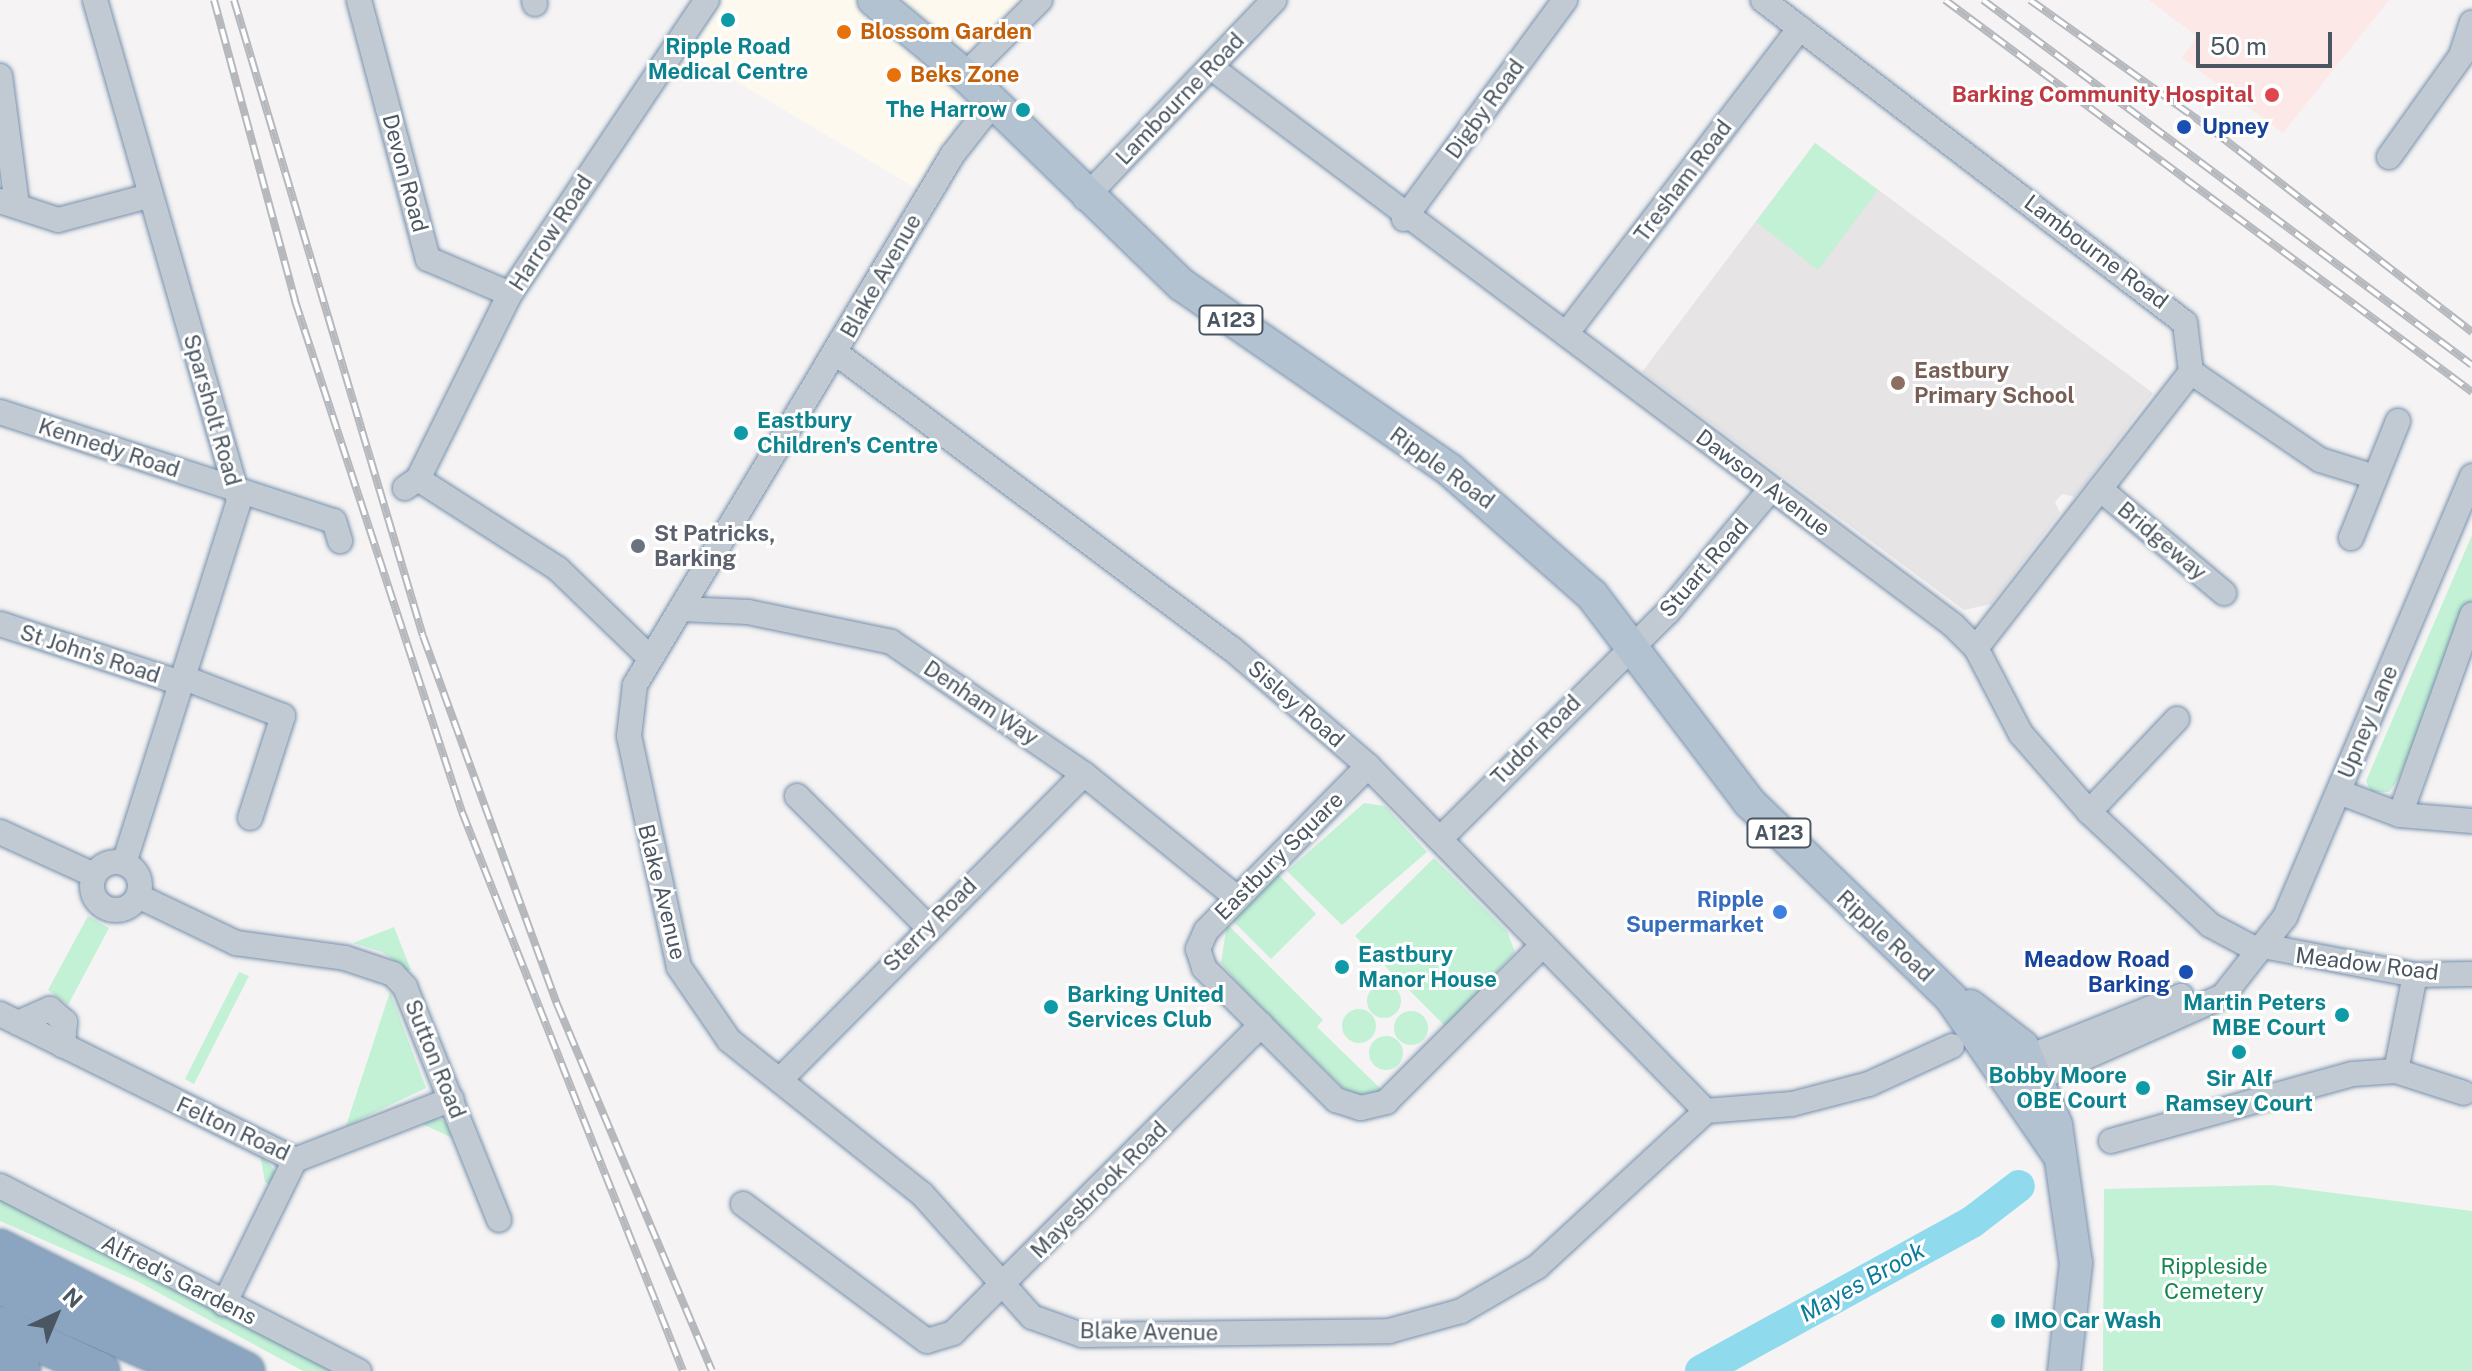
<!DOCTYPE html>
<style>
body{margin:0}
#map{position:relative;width:2472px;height:1371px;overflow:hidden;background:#f5f3f3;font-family:"Public Sans",sans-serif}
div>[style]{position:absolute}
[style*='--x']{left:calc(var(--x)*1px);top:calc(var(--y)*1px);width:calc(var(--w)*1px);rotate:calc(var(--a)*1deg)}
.commercial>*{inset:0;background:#fdf9ef}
.education>*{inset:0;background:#e6e4e5}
.medical>*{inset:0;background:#fce8e6}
.green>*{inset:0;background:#c3f1d5}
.round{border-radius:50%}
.river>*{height:32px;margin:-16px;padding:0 16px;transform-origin:16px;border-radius:16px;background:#90daee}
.roads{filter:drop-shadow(0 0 2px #7690ad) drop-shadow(0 0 2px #7690ad)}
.minor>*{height:24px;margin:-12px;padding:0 12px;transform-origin:12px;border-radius:12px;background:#c1cad2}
.minor>.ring{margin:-12px;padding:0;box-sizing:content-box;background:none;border:24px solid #c1cad2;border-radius:50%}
.major>*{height:32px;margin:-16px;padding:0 16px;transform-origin:16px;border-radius:16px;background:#b3c2d1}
.highway>*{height:36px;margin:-18px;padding:0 18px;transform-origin:18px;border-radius:18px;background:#8ba5c1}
.rail>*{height:8px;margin-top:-4px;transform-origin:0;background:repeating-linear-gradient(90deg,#fff 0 15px,#b5b8bd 0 30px);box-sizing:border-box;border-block:2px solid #b5b8bd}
.dots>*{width:22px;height:22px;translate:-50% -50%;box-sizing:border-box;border:4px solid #fff;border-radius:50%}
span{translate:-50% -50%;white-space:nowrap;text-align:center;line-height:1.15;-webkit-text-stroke:6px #fff;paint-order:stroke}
.shield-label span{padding:2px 6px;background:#fff;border:2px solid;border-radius:6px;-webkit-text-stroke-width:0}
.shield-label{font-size:20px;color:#4a5661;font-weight:700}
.food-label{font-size:22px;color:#c56008;font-weight:700}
.left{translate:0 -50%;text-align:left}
.culture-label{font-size:22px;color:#0d838f;font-weight:700}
.right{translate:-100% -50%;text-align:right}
.health-label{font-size:22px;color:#be3a42;font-weight:700}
.street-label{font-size:22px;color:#4a5661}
.transit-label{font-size:22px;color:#164399;font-weight:700}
.education-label{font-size:22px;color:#785e54;font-weight:700}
.worship-label{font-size:22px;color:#5b616d;font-weight:700}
.shop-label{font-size:22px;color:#366cbe;font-weight:700}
.park-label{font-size:22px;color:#17864f}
.water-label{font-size:24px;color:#0c7c9b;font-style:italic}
.north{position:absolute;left:16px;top:1275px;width:80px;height:80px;-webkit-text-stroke:6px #fff;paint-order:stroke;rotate:44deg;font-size:22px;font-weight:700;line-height:32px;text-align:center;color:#4a5661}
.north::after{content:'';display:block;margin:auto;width:28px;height:36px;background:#4a5661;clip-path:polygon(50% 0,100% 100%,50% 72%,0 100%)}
.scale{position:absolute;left:2196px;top:32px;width:136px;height:36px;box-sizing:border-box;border:4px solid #4a5661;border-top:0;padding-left:10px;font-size:24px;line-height:28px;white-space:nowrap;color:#4a5661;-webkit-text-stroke:6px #fff;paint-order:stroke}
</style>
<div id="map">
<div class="commercial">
<i style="clip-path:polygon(723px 0,858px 0,893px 29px,966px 107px,917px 189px,690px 54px)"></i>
<i style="clip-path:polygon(895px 0,1024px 0,968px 52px)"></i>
</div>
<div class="education">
<i style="clip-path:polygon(1815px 143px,2153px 393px,2075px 497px,2062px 494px,2055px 502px,2060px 513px,1991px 604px,1964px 610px,1642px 372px)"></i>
</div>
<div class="medical">
<i style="clip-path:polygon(2149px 0,2389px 0,2283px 133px,2182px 58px,2197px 36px)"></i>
</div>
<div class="green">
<i style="clip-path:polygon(1815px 143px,1878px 190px,1818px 270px,1756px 222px)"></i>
<i style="clip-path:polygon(2472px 535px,2472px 600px,2399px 778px,2389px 792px,2371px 792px,2366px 781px)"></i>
<i style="clip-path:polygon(1364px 803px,1385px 806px,1427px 852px,1342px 925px,1287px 871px)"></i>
<i style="clip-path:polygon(1434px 858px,1507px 931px,1515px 952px,1446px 1027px,1355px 936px)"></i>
<i style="clip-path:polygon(1278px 874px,1316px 914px,1271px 959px,1232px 920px)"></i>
<i style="clip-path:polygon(88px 916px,109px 928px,68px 1005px,48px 990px)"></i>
<i style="clip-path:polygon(1227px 924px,1323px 1020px,1317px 1027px,1383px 1091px,1360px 1104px,1245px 991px,1221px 963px)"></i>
<i style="clip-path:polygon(394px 927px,411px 970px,408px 971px,382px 952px,353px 943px)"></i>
<i style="clip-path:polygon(239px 972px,249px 976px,194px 1084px,185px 1079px)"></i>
<i class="round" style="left:1367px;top:984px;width:34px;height:34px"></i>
<i style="clip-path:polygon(390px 992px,426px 1088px,346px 1126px)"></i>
<i class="round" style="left:1342px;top:1009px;width:34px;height:34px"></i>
<i class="round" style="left:1394px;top:1011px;width:34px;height:34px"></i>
<i class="round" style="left:1369px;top:1036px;width:34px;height:34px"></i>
<i style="clip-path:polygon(433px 1116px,450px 1124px,455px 1139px,418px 1122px)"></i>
<i style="clip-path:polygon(260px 1153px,275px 1171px,273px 1187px,265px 1182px)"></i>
<i style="clip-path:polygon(2272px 1185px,2472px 1211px,2472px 1371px,2103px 1371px,2104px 1189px)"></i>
<i style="clip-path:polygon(0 1196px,342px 1371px,303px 1371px,137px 1281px,0 1221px)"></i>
</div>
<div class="river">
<i style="--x:1701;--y:1371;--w:309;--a:-28.8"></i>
<i style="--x:1972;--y:1222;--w:59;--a:-37.5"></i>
</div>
<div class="roads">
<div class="minor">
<i style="--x:95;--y:0;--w:521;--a:73.96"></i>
<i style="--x:239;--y:501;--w:380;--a:107.6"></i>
<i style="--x:359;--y:0;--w:268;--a:75.1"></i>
<i style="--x:428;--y:259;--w:89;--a:23.1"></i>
<i style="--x:534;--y:0;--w:4;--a:76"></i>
<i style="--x:1763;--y:0;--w:531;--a:37.43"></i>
<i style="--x:2185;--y:323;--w:49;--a:83"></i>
<i style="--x:2191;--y:372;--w:350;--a:127.9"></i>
<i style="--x:1212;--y:68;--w:927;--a:36.93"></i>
<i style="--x:1953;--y:625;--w:33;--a:45"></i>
<i style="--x:1976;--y:648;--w:97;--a:62.4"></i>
<i style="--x:2021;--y:734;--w:103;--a:48.9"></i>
<i style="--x:2089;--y:812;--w:166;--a:43"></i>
<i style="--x:2210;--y:925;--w:55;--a:28"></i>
<i style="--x:965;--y:75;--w:106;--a:-45"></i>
<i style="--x:0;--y:76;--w:131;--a:82.5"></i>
<i style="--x:993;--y:103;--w:65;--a:128.1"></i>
<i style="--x:953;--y:154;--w:619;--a:120.92"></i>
<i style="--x:635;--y:685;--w:51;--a:96.7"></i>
<i style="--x:629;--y:736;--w:236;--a:77.8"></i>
<i style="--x:679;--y:967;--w:88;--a:55.6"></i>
<i style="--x:729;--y:1040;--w:247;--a:38.6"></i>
<i style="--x:922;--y:1194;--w:165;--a:48.2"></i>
<i style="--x:1032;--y:1317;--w:53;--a:19.8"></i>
<i style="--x:1082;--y:1335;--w:307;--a:-0.7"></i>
<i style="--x:1389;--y:1331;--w:75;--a:-15.5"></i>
<i style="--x:1461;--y:1311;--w:88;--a:-30.1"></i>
<i style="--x:1537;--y:1267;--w:230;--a:-42.7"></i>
<i style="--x:1706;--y:1111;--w:86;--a:-4.7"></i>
<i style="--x:1792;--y:1104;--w:80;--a:-14.6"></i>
<i style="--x:1869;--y:1084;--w:91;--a:-24.6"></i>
<i style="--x:2389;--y:157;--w:124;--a:-54.5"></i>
<i style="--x:2461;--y:56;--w:35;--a:-72"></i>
<i style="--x:1085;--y:198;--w:274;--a:-46.3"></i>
<i style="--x:0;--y:201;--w:61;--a:18.1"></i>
<i style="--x:58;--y:220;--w:94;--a:-14.8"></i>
<i style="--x:1404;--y:219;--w:272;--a:-53.7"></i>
<i style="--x:1566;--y:334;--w:385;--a:-52.6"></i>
<i style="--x:836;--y:353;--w:493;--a:36.8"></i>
<i style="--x:1231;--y:648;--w:181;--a:40.7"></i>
<i style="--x:1368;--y:766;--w:483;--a:45.6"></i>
<i style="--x:2191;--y:372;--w:156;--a:34.3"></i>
<i style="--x:2320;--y:460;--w:58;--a:17.2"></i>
<i style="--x:0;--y:412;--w:351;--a:18.1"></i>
<i style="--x:334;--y:521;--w:21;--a:73"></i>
<i style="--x:418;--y:479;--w:166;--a:32.7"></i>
<i style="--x:558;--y:569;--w:124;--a:44"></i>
<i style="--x:405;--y:488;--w:16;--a:-35"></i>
<i style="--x:418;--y:479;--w:207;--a:-63.6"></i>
<i style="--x:510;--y:294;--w:354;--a:-56.2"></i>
<i style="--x:2100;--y:489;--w:162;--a:40"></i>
<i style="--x:2351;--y:538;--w:126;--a:-68.1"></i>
<i style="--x:681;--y:609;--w:67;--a:2.6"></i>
<i style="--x:748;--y:612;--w:146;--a:11.8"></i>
<i style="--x:891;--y:642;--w:234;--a:34.4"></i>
<i style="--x:1084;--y:774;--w:197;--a:39"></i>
<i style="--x:0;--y:624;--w:189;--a:18.1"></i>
<i style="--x:182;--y:677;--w:108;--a:21.1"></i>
<i style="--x:283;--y:716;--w:107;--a:107.9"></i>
<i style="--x:1368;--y:766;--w:231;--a:134.5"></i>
<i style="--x:1206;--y:931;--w:20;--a:114"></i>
<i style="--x:1198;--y:949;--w:20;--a:72"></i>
<i style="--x:1204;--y:968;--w:187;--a:45"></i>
<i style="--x:1336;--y:1100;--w:26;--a:18"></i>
<i style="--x:1361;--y:1108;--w:26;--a:-13"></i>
<i style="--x:1386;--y:1102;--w:222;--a:-45"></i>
<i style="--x:2339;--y:792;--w:65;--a:20.7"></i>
<i style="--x:2400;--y:815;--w:72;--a:4.8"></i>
<i style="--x:797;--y:796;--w:184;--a:45"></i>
<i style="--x:2089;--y:812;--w:128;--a:-46.6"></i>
<i style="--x:2400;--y:815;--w:213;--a:-70.2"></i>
<i style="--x:0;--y:832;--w:103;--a:24.6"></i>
<i style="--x:1440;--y:839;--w:322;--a:-44.9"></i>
<i style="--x:1668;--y:612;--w:160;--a:-50.1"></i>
<i class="ring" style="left:92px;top:862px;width:24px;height:24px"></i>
<i style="--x:138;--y:896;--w:109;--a:25.6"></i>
<i style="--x:236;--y:943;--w:110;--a:7.8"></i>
<i style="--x:345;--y:958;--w:51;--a:18.4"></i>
<i style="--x:393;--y:974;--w:18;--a:47"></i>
<i style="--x:405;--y:987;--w:251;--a:68"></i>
<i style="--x:2263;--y:946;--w:155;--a:10.8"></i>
<i style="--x:2415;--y:975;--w:57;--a:-1"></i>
<i style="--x:0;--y:1014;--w:329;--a:26.3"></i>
<i style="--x:295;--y:1160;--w:168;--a:-21.2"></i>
<i style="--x:18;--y:1023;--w:35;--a:-24"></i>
<i style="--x:50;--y:1009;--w:20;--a:41"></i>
<i style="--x:65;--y:1022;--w:24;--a:95"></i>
<i style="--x:2029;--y:1057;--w:164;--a:-21.9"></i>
<i style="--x:2396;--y:1071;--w:98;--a:-78.8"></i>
<i style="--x:2039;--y:1078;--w:201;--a:-24"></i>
<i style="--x:2223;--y:996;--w:100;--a:-51.9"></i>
<i style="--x:2285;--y:917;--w:479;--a:-67"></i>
<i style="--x:780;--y:1080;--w:431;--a:-45.2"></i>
<i style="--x:2111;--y:1141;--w:251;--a:-15.5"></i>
<i style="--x:2353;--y:1074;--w:43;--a:-4"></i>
<i style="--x:2396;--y:1071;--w:71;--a:17.9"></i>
<i style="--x:0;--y:1186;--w:404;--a:27.3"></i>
<i style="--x:743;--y:1204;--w:229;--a:36.7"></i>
<i style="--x:927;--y:1341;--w:27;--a:-17"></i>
<i style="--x:953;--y:1333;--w:436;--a:-45"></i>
<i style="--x:224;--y:1304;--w:161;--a:-63.8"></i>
</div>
<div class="major">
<i style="--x:874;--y:0;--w:118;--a:39.5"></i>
<i style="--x:965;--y:75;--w:302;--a:44.1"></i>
<i style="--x:1182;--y:285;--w:326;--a:34.6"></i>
<i style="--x:1450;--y:470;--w:189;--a:41.4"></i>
<i style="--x:1592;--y:595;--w:260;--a:52.8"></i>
<i style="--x:1749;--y:802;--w:281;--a:44.1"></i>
<i style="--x:1951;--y:998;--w:187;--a:55.5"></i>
<i style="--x:1970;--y:1006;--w:66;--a:37.6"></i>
<i style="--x:2022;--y:1046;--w:86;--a:66.7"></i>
<i style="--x:2056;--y:1125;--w:139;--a:81.8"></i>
<i style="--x:2076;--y:1263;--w:109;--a:96.3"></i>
</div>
<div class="highway">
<i style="--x:0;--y:1248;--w:275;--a:26.6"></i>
<i style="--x:0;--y:1286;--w:211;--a:23.8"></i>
<i style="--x:0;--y:1325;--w:111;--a:24.5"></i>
<i style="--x:0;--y:1361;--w:24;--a:24"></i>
</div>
</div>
<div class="rail">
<i style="--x:214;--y:0;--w:312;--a:74.9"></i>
<i style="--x:295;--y:301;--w:538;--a:71.9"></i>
<i style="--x:462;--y:812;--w:601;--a:68.43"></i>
<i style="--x:234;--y:0;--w:663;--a:73.45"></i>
<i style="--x:423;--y:636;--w:392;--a:70"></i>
<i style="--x:557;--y:1004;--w:398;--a:67.1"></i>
<i style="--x:1945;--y:0;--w:657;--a:36.64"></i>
<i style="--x:1983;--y:0;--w:610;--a:36.74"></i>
<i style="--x:2030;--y:0;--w:227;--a:35.5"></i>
<i style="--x:2215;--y:132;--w:326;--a:37.9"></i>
</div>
<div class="dots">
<i style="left:728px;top:20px;background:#0f9aa8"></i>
<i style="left:844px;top:32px;background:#e8710a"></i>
<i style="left:894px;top:75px;background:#e8710a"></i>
<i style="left:2272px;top:95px;background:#e0444e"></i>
<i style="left:1023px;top:110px;background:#0f9aa8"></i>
<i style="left:2184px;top:127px;background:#1a4fb4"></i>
<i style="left:1898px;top:383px;background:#8d6e63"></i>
<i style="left:741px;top:433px;background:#0f9aa8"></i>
<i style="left:638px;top:546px;background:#6b7280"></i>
<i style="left:1780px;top:912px;background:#3f7fe0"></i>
<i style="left:1342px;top:967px;background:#0f9aa8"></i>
<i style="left:2186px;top:972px;background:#1a4fb4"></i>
<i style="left:1051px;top:1007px;background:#0f9aa8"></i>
<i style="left:2342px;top:1015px;background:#0f9aa8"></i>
<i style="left:2239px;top:1052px;background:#0f9aa8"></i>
<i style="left:2143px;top:1088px;background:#0f9aa8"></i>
<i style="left:1998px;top:1321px;background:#0f9aa8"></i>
</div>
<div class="shield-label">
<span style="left:1231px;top:320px">A123</span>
<span style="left:1779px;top:833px">A123</span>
</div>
<div class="food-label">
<span class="left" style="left:860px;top:32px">Blossom Garden</span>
<span class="left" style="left:910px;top:75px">Beks Zone</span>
</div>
<div class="culture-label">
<span style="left:728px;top:59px">Ripple Road<br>Medical Centre</span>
<span class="right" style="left:1007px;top:110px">The Harrow</span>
<span class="left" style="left:757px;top:433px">Eastbury<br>Children's Centre</span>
<span class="left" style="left:1358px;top:967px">Eastbury<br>Manor House</span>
<span class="left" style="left:1067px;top:1007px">Barking United<br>Services Club</span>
<span class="right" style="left:2326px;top:1015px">Martin Peters<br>MBE Court</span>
<span class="right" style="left:2127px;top:1088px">Bobby Moore<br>OBE Court</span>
<span style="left:2239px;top:1091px">Sir Alf<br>Ramsey Court</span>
<span class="left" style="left:2014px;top:1321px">IMO Car Wash</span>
</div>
<div class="health-label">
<span class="right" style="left:2254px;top:95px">Barking Community Hospital</span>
</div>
<div class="street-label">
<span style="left:1180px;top:99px;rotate:-46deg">Lambourne Road</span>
<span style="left:1485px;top:109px;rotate:-54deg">Digby Road</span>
<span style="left:405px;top:173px;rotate:75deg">Devon Road</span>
<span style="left:1683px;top:181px;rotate:-53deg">Tresham Road</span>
<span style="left:551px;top:233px;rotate:-57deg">Harrow Road</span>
<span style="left:2096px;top:252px;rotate:37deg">Lambourne Road</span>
<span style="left:881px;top:276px;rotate:-60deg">Blake Avenue</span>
<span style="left:212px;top:410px;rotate:74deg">Sparsholt Road</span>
<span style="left:109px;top:448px;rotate:18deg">Kennedy Road</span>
<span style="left:1442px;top:468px;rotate:36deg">Ripple Road</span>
<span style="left:1763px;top:483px;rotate:37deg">Dawson Avenue</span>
<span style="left:2162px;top:541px;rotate:40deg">Bridgeway</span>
<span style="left:1704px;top:568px;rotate:-49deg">Stuart Road</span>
<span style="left:90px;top:654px;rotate:18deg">St John's Road</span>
<span style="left:981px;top:703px;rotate:34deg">Denham Way</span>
<span style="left:1296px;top:704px;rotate:41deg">Sisley Road</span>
<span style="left:2368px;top:722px;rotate:-67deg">Upney Lane</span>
<span style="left:1536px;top:740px;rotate:-45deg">Tudor Road</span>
<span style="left:1279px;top:856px;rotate:-45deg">Eastbury Square</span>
<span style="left:662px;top:892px;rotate:76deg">Blake Avenue</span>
<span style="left:930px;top:925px;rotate:-45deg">Sterry Road</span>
<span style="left:1885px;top:936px;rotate:43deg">Ripple Road</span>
<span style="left:2367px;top:964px;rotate:7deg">Meadow Road</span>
<span style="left:435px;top:1059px;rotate:68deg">Sutton Road</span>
<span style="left:233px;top:1129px;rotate:25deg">Felton Road</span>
<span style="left:1099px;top:1190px;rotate:-45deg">Mayesbrook Road</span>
<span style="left:179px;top:1280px;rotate:27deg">Alfred's Gardens</span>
<span style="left:1149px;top:1332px;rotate:1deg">Blake Avenue</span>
</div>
<div class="transit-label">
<span class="left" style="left:2202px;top:127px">Upney</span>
<span class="right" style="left:2170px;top:972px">Meadow Road<br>Barking</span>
</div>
<div class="education-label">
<span class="left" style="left:1914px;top:383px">Eastbury<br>Primary School</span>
</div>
<div class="worship-label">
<span class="left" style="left:654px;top:546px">St Patricks,<br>Barking</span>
</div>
<div class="shop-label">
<span class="right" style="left:1764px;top:912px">Ripple<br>Supermarket</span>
</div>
<div class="park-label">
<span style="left:2214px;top:1279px">Rippleside<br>Cemetery</span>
</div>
<div class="water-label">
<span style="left:1862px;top:1282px;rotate:-29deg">Mayes Brook</span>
</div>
<div class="north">N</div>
<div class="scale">50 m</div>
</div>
